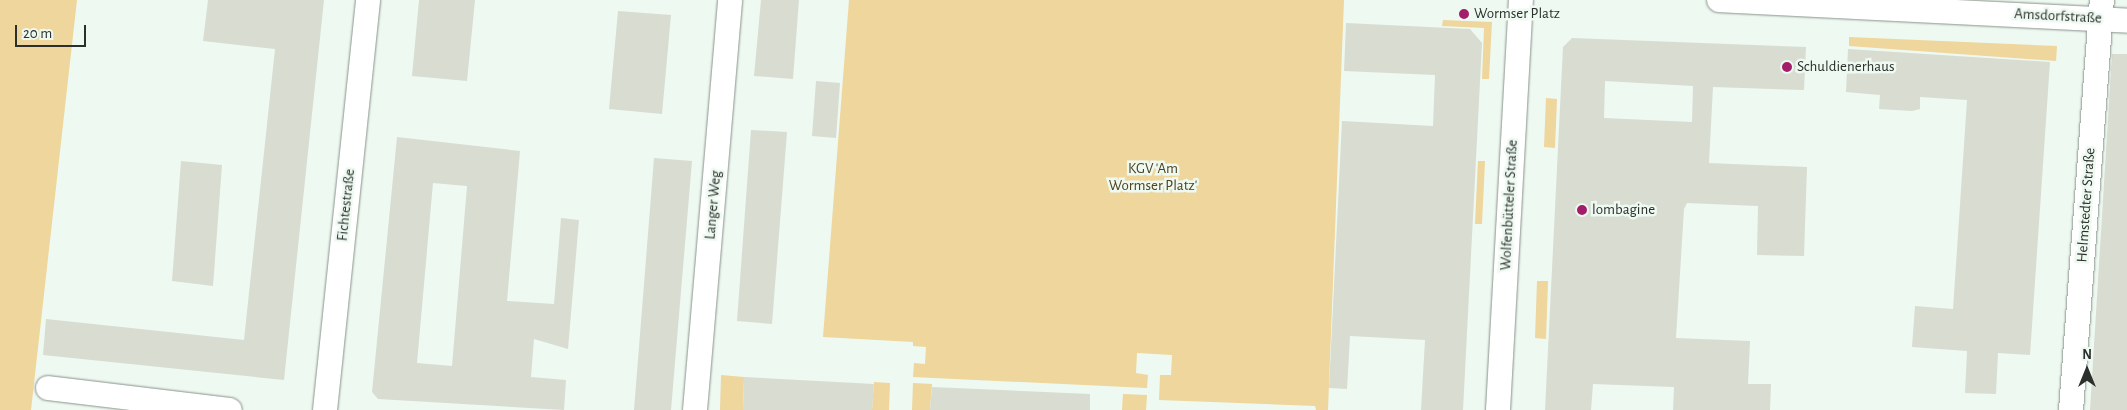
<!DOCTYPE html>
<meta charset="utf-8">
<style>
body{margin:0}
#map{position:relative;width:2127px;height:410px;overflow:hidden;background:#eef9f1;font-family:"Alegreya Sans",sans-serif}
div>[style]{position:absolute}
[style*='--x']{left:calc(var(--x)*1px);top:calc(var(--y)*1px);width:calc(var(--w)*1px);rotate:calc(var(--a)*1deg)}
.green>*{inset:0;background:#eed69c}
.building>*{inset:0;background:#d9dcd1}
.roads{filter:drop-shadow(0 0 1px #89938b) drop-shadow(0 0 1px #89938b)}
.street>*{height:24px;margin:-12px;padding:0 12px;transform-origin:12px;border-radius:12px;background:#fff}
.dots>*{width:14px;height:14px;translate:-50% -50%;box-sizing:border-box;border:2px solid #eef9f1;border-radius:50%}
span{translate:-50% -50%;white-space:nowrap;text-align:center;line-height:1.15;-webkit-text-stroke:5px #eef9f1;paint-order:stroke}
.poi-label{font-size:15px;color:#2c302d}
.left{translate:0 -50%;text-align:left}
.street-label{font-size:15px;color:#2c302d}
.park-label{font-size:15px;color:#4f421e}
.north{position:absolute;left:2062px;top:345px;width:50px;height:50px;-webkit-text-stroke:4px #eef9f1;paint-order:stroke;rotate:0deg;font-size:14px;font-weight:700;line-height:20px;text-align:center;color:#2c302d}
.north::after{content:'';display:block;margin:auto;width:18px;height:22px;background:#2c302d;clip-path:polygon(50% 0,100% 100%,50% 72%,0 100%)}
.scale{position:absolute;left:15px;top:25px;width:71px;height:22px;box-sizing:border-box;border:2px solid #2c302d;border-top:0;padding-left:6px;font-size:15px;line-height:18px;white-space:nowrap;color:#2c302d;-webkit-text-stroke:4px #eef9f1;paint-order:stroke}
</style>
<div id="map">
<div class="green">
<i style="clip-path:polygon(0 0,77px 0,31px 410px,0 410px)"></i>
<i style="clip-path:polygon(849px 0,1344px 0,1328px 410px,1316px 410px,1315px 406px,1159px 400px,1160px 375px,1171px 375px,1172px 355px,1137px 353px,1136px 373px,1148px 375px,1147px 388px,913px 377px,914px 363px,925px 364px,926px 347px,913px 346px,913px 342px,823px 337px)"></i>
<i style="clip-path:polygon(1443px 20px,1492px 22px,1489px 79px,1482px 79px,1484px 28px,1442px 26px)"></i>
<i style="clip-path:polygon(1849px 37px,2057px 46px,2056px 61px,1849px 46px)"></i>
<i style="clip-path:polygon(1546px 98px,1557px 99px,1555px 148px,1544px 147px)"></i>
<i style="clip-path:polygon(1478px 161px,1485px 161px,1482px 224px,1475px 224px)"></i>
<i style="clip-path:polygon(1537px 281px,1548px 281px,1546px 339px,1535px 338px)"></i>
<i style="clip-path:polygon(721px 375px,744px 377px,743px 410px,720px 410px)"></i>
<i style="clip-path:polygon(874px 382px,890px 383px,889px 410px,872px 410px)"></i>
<i style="clip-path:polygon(913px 383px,932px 384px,930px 410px,912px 410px)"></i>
<i style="clip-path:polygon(1123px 394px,1147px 395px,1146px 410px,1122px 410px)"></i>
</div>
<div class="building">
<i style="clip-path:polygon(208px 0,324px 0,284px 380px,43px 355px,46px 319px,244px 340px,275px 49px,203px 41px)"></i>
<i style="clip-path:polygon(419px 0,475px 0,467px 81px,412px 76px)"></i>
<i style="clip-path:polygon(761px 0,799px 0,793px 79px,754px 76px)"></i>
<i style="clip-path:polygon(618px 11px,671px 15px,662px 114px,609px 109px)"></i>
<i style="clip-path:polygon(1346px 23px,1470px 29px,1482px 43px,1463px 410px,1421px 410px,1425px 340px,1350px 336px,1347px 389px,1329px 388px,1342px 121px,1433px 126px,1435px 75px,1344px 71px)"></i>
<i style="clip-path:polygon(evenodd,1572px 38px,1806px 47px,1804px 90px,1713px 87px,1709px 163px,1807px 167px,1804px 256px,1757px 255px,1758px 206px,1687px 203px,1684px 209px,1676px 338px,1750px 341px,1748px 384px,1771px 384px,1770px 410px,1673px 410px,1674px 387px,1593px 384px,1591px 410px,1545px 410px,1563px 47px,1572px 38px,1605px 81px,1693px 86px,1692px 122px,1604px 118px,1605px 81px)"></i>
<i style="clip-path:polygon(1848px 49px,2050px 62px,2030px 355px,1998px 353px,1996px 394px,1965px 393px,1967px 351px,1912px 347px,1915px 306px,1953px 309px,1967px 100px,1920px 97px,1920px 109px,1912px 111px,1879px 109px,1880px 95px,1846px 92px)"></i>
<i style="clip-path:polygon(2112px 54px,2127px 54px,2127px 410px,2090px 410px)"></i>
<i style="clip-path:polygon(816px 81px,840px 83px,836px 138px,812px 136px)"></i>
<i style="clip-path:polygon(751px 130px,787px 132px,772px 324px,737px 321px)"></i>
<i style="clip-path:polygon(evenodd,397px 137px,520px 151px,507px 301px,554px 304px,561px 218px,579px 220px,568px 349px,534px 339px,531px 377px,566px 380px,564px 410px,378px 399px,372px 392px,397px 137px,433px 183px,467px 186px,452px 366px,417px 363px,433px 183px)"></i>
<i style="clip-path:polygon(654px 158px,692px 161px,671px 410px,634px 410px)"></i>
<i style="clip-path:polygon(181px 161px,222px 165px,213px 286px,172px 281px)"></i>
<i style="clip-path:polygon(744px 377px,874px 384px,872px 410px,743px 410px)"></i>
<i style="clip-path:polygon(932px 387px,1090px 394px,1090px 410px,930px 410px)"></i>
</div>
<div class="roads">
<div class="street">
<i style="--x:1719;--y:0;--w:409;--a:2.9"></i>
<i style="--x:48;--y:388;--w:183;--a:6.9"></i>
<i style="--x:325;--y:410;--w:412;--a:-84"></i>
<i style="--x:695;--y:410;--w:411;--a:-85.1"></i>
<i style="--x:1498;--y:410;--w:411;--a:-86.8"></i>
<i style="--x:2071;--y:410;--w:411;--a:-85.7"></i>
</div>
</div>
<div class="dots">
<i style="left:1464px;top:14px;background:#a31e6a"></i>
<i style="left:1787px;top:67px;background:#a31e6a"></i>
<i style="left:1582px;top:210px;background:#a31e6a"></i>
</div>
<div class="poi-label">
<span class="left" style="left:1474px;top:14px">Wormser Platz</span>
<span class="left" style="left:1797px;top:67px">Schuldienerhaus</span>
<span class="left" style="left:1592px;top:210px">lombagine</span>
</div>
<div class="street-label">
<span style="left:2058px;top:16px;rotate:3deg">Amsdorfstraße</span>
<span style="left:346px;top:205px;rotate:-84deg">Fichtestraße</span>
<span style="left:713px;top:205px;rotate:-85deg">Langer Weg</span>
<span style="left:1509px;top:205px;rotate:-87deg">Wolfenbütteler Straße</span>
<span style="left:2086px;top:205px;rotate:-86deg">Helmstedter Straße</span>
</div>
<div class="park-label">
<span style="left:1153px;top:177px">KGV 'Am<br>Wormser Platz'</span>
</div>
<div class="north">N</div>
<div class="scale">20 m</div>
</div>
